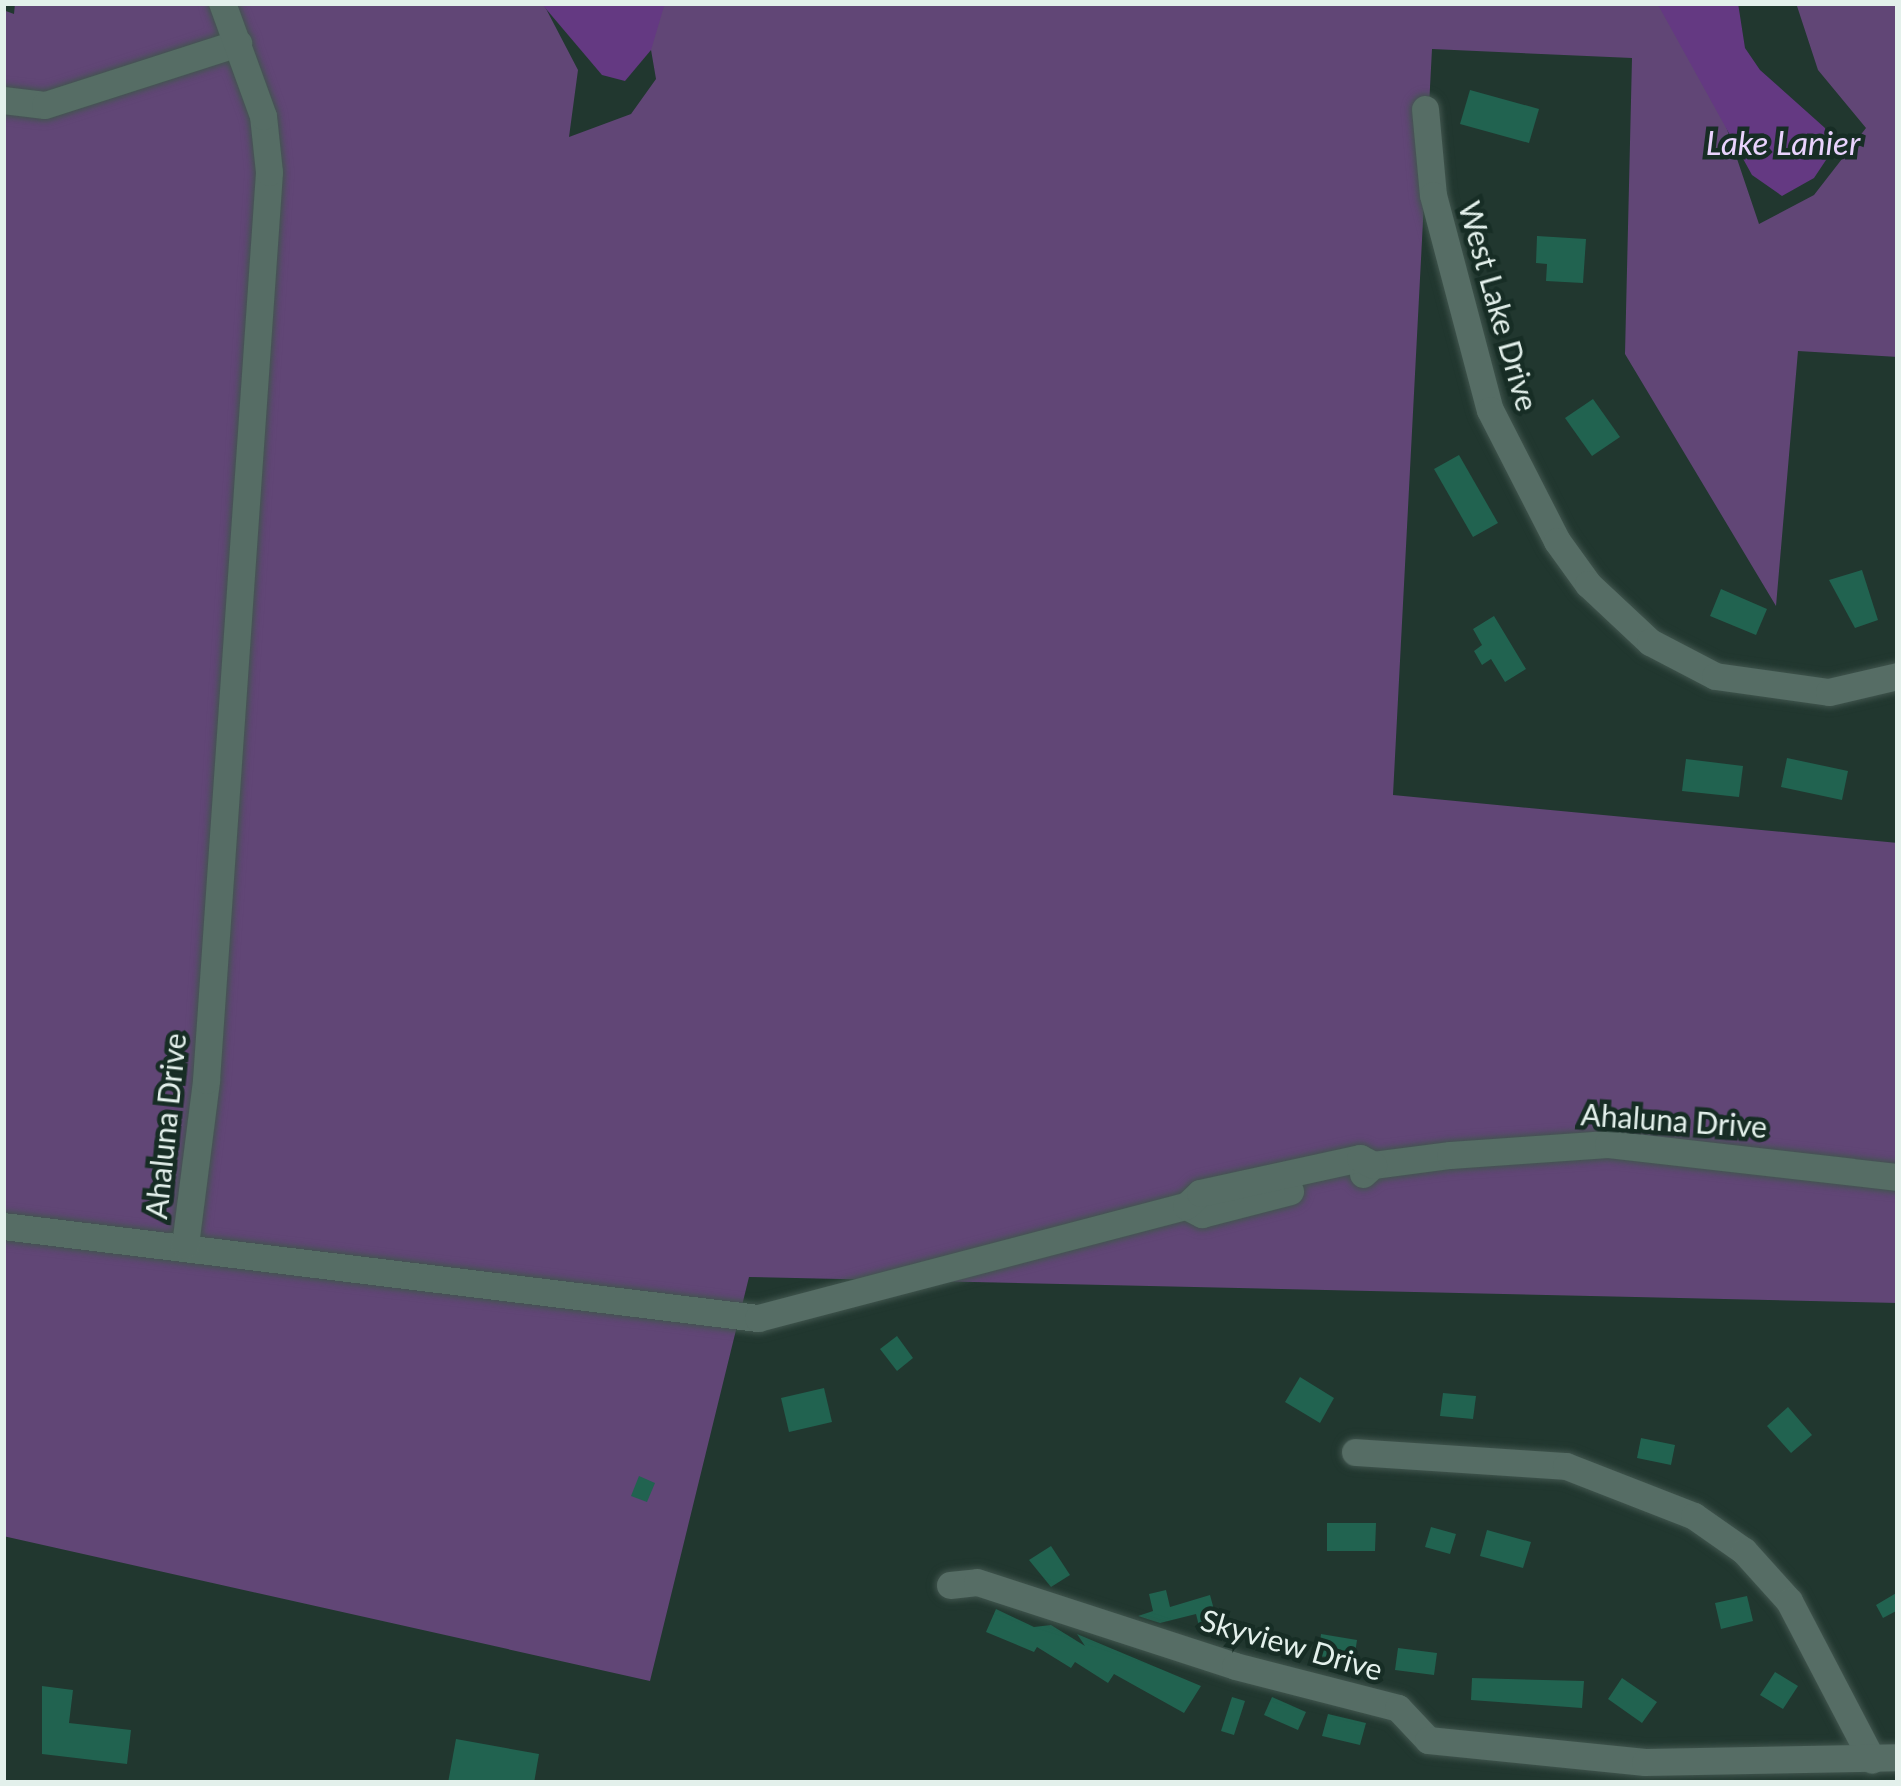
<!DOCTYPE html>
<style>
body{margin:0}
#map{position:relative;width:1901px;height:1786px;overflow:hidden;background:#21372f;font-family:Lato,sans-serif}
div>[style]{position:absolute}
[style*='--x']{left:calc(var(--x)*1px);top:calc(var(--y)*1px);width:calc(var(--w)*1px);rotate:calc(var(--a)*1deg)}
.green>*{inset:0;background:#614676}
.water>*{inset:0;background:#643982}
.building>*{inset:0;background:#216350}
.roads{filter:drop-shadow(0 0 3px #41554e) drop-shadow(0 0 3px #41554e)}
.minor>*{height:27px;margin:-13.5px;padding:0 13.5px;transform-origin:13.5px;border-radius:13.5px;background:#566d65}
span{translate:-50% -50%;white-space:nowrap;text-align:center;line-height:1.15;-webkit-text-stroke:9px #172d25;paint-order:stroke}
.street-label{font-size:30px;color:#e3f0eb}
.water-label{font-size:33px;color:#e9d3fd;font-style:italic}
.frame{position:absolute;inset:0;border:6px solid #e3f0eb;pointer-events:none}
</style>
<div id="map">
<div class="green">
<i style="clip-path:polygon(15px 3px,543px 3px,578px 70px,569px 137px,631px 114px,656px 79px,643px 3px,1659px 3px,1706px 67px,1759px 224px,1814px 195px,1866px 128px,1818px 70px,1796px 3px,1898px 3px,1898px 357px,1798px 351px,1776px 606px,1625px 354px,1632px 58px,1432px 49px,1393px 795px,1898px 843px,1898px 1303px,749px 1277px,650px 1681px,3px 1536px,3px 10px,14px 14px)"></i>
</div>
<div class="water">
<i style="clip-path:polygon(541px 3px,665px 3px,651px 50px,625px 81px,602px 75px)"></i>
<i style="clip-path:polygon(1657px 3px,1738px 3px,1745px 48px,1760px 70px,1825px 128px,1828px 157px,1814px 178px,1782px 196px,1752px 175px)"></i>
</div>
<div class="building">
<i style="clip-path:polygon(1470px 90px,1539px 109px,1529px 143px,1460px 124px)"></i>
<i style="clip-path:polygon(1537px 236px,1586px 239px,1583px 283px,1546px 281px,1547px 264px,1536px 263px)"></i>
<i style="clip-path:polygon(1593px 399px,1620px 437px,1592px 456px,1565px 418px)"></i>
<i style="clip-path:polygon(1459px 455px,1498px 523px,1473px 537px,1434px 469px)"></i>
<i style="clip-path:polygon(1862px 570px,1878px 620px,1855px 628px,1829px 580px)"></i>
<i style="clip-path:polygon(1721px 589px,1767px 609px,1756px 635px,1710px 616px)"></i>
<i style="clip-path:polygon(1494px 616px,1526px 669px,1505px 682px,1491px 659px,1482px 665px,1474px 651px,1482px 645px,1473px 629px)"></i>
<i style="clip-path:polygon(1787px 758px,1848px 771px,1842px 800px,1781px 787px)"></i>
<i style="clip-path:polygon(1686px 759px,1743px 766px,1739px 797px,1682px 791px)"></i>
<i style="clip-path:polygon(897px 1336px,913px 1358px,897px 1371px,880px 1349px)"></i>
<i style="clip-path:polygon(1300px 1377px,1334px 1398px,1320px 1423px,1285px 1402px)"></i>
<i style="clip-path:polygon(824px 1388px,832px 1422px,789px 1432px,781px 1398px)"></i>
<i style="clip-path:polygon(1443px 1393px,1476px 1396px,1473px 1419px,1440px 1416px)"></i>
<i style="clip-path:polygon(1788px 1407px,1812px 1435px,1791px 1453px,1767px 1426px)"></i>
<i style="clip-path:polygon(1641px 1438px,1675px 1445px,1671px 1465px,1637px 1458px)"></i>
<i style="clip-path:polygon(639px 1476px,655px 1483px,647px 1502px,631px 1496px)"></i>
<i style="clip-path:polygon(1327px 1523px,1376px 1523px,1375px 1551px,1327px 1551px)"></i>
<i style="clip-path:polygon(1431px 1527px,1456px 1534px,1450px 1554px,1425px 1547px)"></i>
<i style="clip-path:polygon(1487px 1530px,1531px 1542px,1523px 1568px,1480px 1556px)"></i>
<i style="clip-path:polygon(1051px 1546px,1070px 1575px,1051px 1587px,1029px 1560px)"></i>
<i style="clip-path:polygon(1166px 1590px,1170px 1607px,1210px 1595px,1219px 1628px,1201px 1634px,1196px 1614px,1160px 1623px,1138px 1616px,1153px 1611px,1149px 1594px)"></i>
<i style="clip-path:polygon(1898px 1592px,1898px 1610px,1883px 1618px,1876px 1605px)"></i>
<i style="clip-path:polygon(1747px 1596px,1753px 1621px,1721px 1629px,1715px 1603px)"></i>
<i style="clip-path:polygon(996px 1609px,1034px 1627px,1051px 1625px,1085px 1646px,1077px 1634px,1201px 1686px,1184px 1713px,1114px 1674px,1108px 1683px,1075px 1662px,1071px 1668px,1037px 1647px,1034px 1652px,986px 1632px)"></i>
<i style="clip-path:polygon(1321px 1634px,1357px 1640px,1354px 1660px,1318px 1656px)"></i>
<i style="clip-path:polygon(1398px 1648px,1437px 1653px,1434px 1675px,1395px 1670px)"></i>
<i style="clip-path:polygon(1775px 1672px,1798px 1686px,1783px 1709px,1760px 1695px)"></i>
<i style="clip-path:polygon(1472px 1678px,1584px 1681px,1582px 1708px,1471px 1700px)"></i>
<i style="clip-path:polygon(1622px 1678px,1657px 1702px,1642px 1723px,1608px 1699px)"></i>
<i style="clip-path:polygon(42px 1686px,73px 1690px,69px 1723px,131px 1730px,127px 1764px,42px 1754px)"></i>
<i style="clip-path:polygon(1232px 1697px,1245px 1701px,1234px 1735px,1221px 1731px)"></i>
<i style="clip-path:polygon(1272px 1697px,1306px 1712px,1298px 1730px,1264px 1715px)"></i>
<i style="clip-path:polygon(1328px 1714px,1366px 1723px,1360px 1745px,1322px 1736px)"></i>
<i style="clip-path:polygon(456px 1739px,539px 1754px,534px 1783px,448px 1783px)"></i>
</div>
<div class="roads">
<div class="minor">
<i style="--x:3;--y:100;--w:42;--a:6.8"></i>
<i style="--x:45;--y:105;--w:203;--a:-17.8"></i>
<i style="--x:1425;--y:109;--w:86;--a:84.7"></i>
<i style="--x:1433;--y:195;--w:222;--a:75.2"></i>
<i style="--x:1490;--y:410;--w:147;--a:62.9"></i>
<i style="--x:1557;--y:541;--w:53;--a:54.2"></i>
<i style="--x:1588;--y:584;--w:85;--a:43.1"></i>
<i style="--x:1650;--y:642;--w:73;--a:27.6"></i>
<i style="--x:1715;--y:676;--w:115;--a:8"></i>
<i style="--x:1829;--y:692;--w:71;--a:-13.1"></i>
<i style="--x:1363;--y:1174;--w:13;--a:-42"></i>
<i style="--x:1373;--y:1165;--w:78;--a:-7.4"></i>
<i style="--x:1450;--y:1155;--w:158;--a:-4"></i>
<i style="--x:1608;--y:1144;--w:292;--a:6.5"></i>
<i style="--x:1186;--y:1206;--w:18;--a:27"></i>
<i style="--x:1202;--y:1214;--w:91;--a:-14.6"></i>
<i style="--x:3;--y:1226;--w:761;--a:6.95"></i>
<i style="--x:758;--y:1318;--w:442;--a:-14.7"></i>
<i style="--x:1186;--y:1206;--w:19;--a:-43"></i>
<i style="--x:1200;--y:1193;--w:164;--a:-12.3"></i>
<i style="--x:1360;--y:1158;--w:15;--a:28"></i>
<i style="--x:185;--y:1245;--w:166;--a:-82.7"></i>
<i style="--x:206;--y:1080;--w:910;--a:-86.03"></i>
<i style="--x:269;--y:172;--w:56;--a:-96.1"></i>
<i style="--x:263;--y:116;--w:120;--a:-109.9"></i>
<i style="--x:1355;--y:1452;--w:211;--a:3.8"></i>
<i style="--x:1566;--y:1466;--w:137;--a:21.3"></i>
<i style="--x:1694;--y:1516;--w:61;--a:35"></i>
<i style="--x:1744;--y:1551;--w:67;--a:48"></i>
<i style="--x:1789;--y:1601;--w:179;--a:62.4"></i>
<i style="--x:950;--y:1585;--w:27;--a:-6"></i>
<i style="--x:977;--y:1582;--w:271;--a:18"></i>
<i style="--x:1235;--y:1666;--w:168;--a:14.4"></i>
<i style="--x:1398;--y:1708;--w:44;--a:46.8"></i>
<i style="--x:1428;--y:1740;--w:218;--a:5.8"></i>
<i style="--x:1645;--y:1762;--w:253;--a:-1.1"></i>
</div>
</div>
<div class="street-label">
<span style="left:1499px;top:306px;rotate:74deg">West Lake Drive</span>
<span style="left:1674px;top:1120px;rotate:4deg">Ahaluna Drive</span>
<span style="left:165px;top:1126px;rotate:-84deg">Ahaluna Drive</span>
<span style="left:1292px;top:1644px;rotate:16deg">Skyview Drive</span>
</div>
<div class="water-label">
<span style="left:1783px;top:143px">Lake Lanier</span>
</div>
<div class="frame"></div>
</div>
